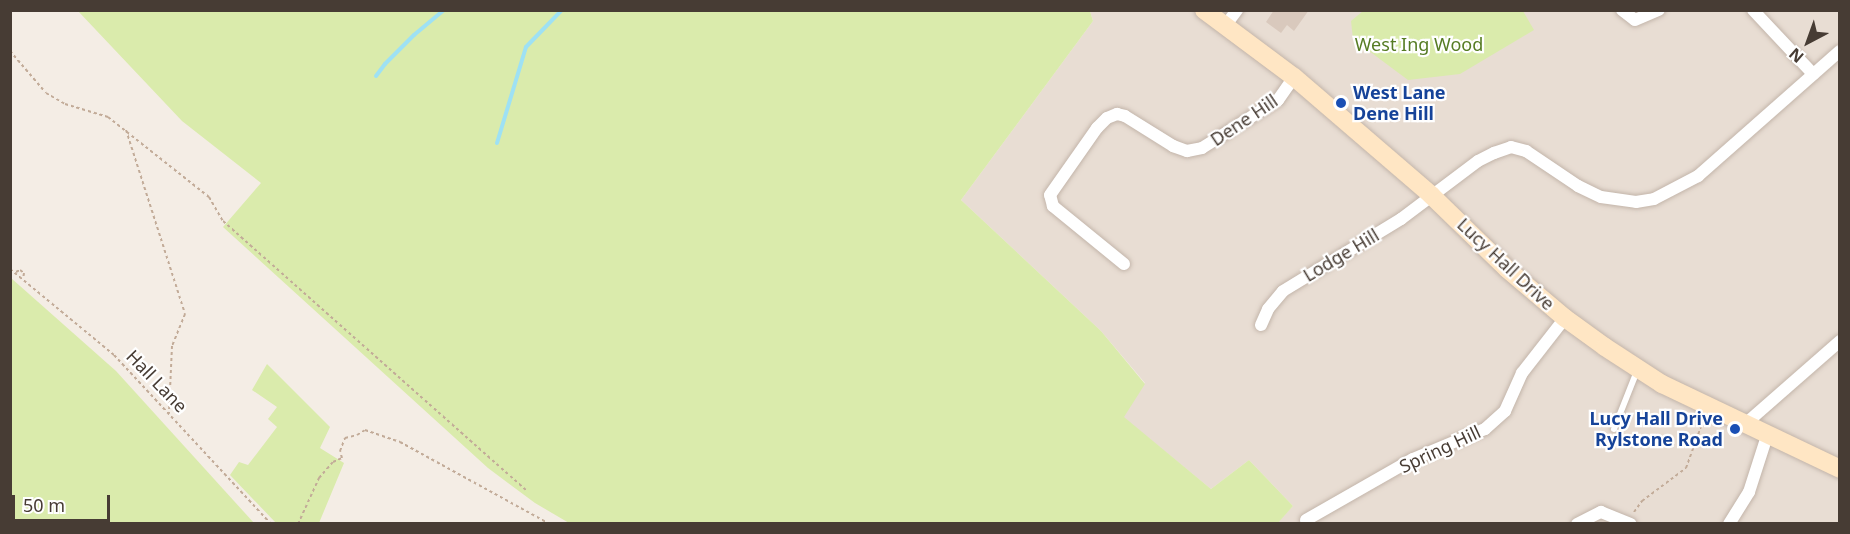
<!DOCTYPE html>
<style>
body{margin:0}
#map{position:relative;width:1850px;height:534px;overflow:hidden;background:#f4ede5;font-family:"Noto Sans",sans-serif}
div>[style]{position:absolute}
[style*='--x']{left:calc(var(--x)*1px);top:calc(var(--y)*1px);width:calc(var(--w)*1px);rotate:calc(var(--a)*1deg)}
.residential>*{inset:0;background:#e8ddd3}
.green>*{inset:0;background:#daebac}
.stream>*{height:4px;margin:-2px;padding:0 2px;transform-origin:2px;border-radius:2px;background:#9ee1f4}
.building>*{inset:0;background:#d9c9bd}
.path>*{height:2px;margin-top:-1px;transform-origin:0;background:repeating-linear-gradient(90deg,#c2ab98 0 3px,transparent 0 6px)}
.roads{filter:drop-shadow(0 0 2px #c3b5aa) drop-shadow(0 0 2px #c3b5aa)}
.lane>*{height:6px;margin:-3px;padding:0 3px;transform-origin:3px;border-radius:3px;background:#fff}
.street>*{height:12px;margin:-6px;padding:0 6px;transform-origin:6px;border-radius:6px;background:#fff}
.secondary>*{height:18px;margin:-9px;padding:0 9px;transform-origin:9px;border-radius:9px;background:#ffe6c4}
.dots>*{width:16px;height:16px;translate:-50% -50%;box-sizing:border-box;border:3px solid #fff;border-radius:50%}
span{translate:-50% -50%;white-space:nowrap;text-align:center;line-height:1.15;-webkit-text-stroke:4.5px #fff;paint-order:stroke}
.park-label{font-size:18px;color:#567c24}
.transit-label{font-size:18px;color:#164399;font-weight:700}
.left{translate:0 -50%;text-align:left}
.right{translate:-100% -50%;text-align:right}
.street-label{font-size:18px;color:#473c34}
.frame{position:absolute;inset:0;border:12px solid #473c34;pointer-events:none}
.north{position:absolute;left:1778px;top:12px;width:60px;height:60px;-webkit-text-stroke:4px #fff;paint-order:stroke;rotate:221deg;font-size:16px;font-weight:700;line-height:24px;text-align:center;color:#473c34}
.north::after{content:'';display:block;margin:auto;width:21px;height:27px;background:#473c34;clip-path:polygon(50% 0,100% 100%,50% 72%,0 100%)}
.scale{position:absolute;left:12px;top:495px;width:98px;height:27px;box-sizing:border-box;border:3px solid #473c34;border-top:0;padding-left:8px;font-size:18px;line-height:21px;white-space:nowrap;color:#473c34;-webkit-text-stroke:4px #fff;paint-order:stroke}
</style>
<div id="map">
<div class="residential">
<i style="clip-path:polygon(1090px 11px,1839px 11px,1839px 523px,1277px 523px,1293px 506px,1249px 460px,1211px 489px,1123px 417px,1145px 383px,1101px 331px,961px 200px,1093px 21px)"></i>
</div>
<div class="green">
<i style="clip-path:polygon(78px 11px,1090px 11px,1093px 21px,961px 200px,1101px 331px,1145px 384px,1124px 417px,1211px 489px,1249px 460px,1293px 506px,1277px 524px,569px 523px,535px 503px,488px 468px,223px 227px,261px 183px,182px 121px)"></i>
<i style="clip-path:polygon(1363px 11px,1523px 11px,1534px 30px,1460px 74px,1408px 80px,1353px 39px,1351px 21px)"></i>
<i style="clip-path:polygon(11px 278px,116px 371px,254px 523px,11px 523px)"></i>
<i style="clip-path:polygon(267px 364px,330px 427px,320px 448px,344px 463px,319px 523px,276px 523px,230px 475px,239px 462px,248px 465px,277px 427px,268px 419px,277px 407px,252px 390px)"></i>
</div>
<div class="stream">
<i style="--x:376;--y:76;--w:15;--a:-53"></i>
<i style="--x:385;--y:64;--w:41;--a:-45"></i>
<i style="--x:414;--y:35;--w:39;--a:-40"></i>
<i style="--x:497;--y:143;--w:100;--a:-73.2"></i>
<i style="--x:526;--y:47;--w:52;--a:-45.8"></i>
</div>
<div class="building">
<i style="clip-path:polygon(1274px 10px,1309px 10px,1294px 31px,1287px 25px,1281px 33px,1266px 22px)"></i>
</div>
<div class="path">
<i style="--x:10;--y:51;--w:55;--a:49.4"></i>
<i style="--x:46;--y:93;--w:22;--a:30"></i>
<i style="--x:65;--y:104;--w:45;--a:16.8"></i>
<i style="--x:108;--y:117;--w:129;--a:38.4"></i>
<i style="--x:209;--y:197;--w:28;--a:60"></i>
<i style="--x:223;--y:221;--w:407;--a:41.6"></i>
<i style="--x:126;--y:130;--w:193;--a:72.2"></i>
<i style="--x:185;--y:314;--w:35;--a:112"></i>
<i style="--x:172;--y:346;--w:67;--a:92.6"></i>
<i style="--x:10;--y:269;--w:135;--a:39.6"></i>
<i style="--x:114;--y:355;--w:231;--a:47.1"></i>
<i style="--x:16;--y:272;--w:4;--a:-27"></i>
<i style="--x:20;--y:270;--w:5;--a:37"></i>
<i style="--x:24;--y:273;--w:6;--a:99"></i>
<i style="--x:1634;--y:512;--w:14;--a:-54"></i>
<i style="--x:1642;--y:501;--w:55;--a:-36.9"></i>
<i style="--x:1686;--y:468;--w:50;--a:-70.1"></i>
<i style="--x:298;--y:524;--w:51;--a:-65.5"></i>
<i style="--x:319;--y:478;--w:21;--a:-49"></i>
<i style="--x:333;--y:462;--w:10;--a:-24"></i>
<i style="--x:342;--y:458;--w:7;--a:-106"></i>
<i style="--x:340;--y:451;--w:14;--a:-69"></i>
<i style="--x:345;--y:438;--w:12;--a:-14"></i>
<i style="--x:357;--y:435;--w:9;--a:-32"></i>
<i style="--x:365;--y:430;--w:37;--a:19"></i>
<i style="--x:400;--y:442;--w:171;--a:28.7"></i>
</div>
<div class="roads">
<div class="lane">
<i style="--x:1614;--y:429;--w:62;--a:-68.4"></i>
</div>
<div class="street">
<i style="--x:1622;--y:10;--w:16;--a:38"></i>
<i style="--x:1635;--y:20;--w:26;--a:-23"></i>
<i style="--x:1753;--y:10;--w:88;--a:46.8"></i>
<i style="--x:1225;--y:26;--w:20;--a:-53"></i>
<i style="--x:1124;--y:264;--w:92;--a:-140.8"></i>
<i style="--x:1053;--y:206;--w:11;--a:-105"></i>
<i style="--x:1050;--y:195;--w:82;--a:-55"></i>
<i style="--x:1097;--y:128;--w:14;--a:-45"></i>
<i style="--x:1107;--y:118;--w:11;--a:-22"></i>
<i style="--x:1117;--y:114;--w:8;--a:14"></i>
<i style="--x:1125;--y:116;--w:57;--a:32"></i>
<i style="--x:1173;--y:146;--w:15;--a:20"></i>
<i style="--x:1187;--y:151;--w:15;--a:-11"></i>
<i style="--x:1202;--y:148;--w:90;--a:-32.3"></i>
<i style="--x:1278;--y:100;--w:28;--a:-55"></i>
<i style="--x:1261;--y:325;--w:17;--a:-66"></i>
<i style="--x:1268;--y:309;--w:23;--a:-50"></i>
<i style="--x:1283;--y:291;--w:138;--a:-31.4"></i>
<i style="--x:1401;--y:219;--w:96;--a:-37"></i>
<i style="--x:1478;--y:161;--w:18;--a:-27"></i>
<i style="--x:1494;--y:153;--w:18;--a:-19"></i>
<i style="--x:1511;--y:147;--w:16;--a:15"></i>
<i style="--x:1526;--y:151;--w:63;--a:33.9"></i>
<i style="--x:1578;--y:186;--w:25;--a:26"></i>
<i style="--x:1601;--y:197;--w:35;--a:8"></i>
<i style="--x:1636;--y:202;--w:18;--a:-9"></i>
<i style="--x:1654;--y:199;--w:50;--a:-27.6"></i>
<i style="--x:1698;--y:176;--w:189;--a:-41.4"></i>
<i style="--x:1744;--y:425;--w:128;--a:-41.2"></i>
<i style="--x:1306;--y:520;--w:123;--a:-29.7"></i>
<i style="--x:1413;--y:459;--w:78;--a:-22.6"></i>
<i style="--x:1485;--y:429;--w:27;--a:-42"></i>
<i style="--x:1505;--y:411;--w:42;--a:-65.9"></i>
<i style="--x:1522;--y:373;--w:70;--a:-52"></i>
<i style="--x:1577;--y:524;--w:27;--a:-27"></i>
<i style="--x:1601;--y:512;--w:32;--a:22"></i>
<i style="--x:1729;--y:524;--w:38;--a:-58"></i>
<i style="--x:1749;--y:492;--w:59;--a:-72.2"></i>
</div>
<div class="secondary">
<i style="--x:1204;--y:10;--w:112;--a:36.7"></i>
<i style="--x:1294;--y:77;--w:181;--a:40.7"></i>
<i style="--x:1431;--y:195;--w:106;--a:44.2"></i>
<i style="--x:1507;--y:269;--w:76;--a:40.2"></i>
<i style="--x:1565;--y:318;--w:49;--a:35.9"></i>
<i style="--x:1605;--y:347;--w:68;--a:33"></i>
<i style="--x:1662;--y:384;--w:197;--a:25.5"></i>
</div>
</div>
<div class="dots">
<i style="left:1341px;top:103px;background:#1a4fb4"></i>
<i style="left:1735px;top:429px;background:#1a4fb4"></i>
</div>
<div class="park-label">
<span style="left:1419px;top:44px">West Ing Wood</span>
</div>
<div class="transit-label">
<span class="left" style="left:1353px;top:103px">West Lane<br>Dene Hill</span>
<span class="right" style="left:1723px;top:429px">Lucy Hall Drive<br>Rylstone Road</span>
</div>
<div class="street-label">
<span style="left:1244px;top:120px;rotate:-34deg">Dene Hill</span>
<span style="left:1341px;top:255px;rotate:-31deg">Lodge Hill</span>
<span style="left:1506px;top:264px;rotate:43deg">Lucy Hall Drive</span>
<span style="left:157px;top:381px;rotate:46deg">Hall Lane</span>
<span style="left:1440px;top:449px;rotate:-25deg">Spring Hill</span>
</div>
<div class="frame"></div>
<div class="north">N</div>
<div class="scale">50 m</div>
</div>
